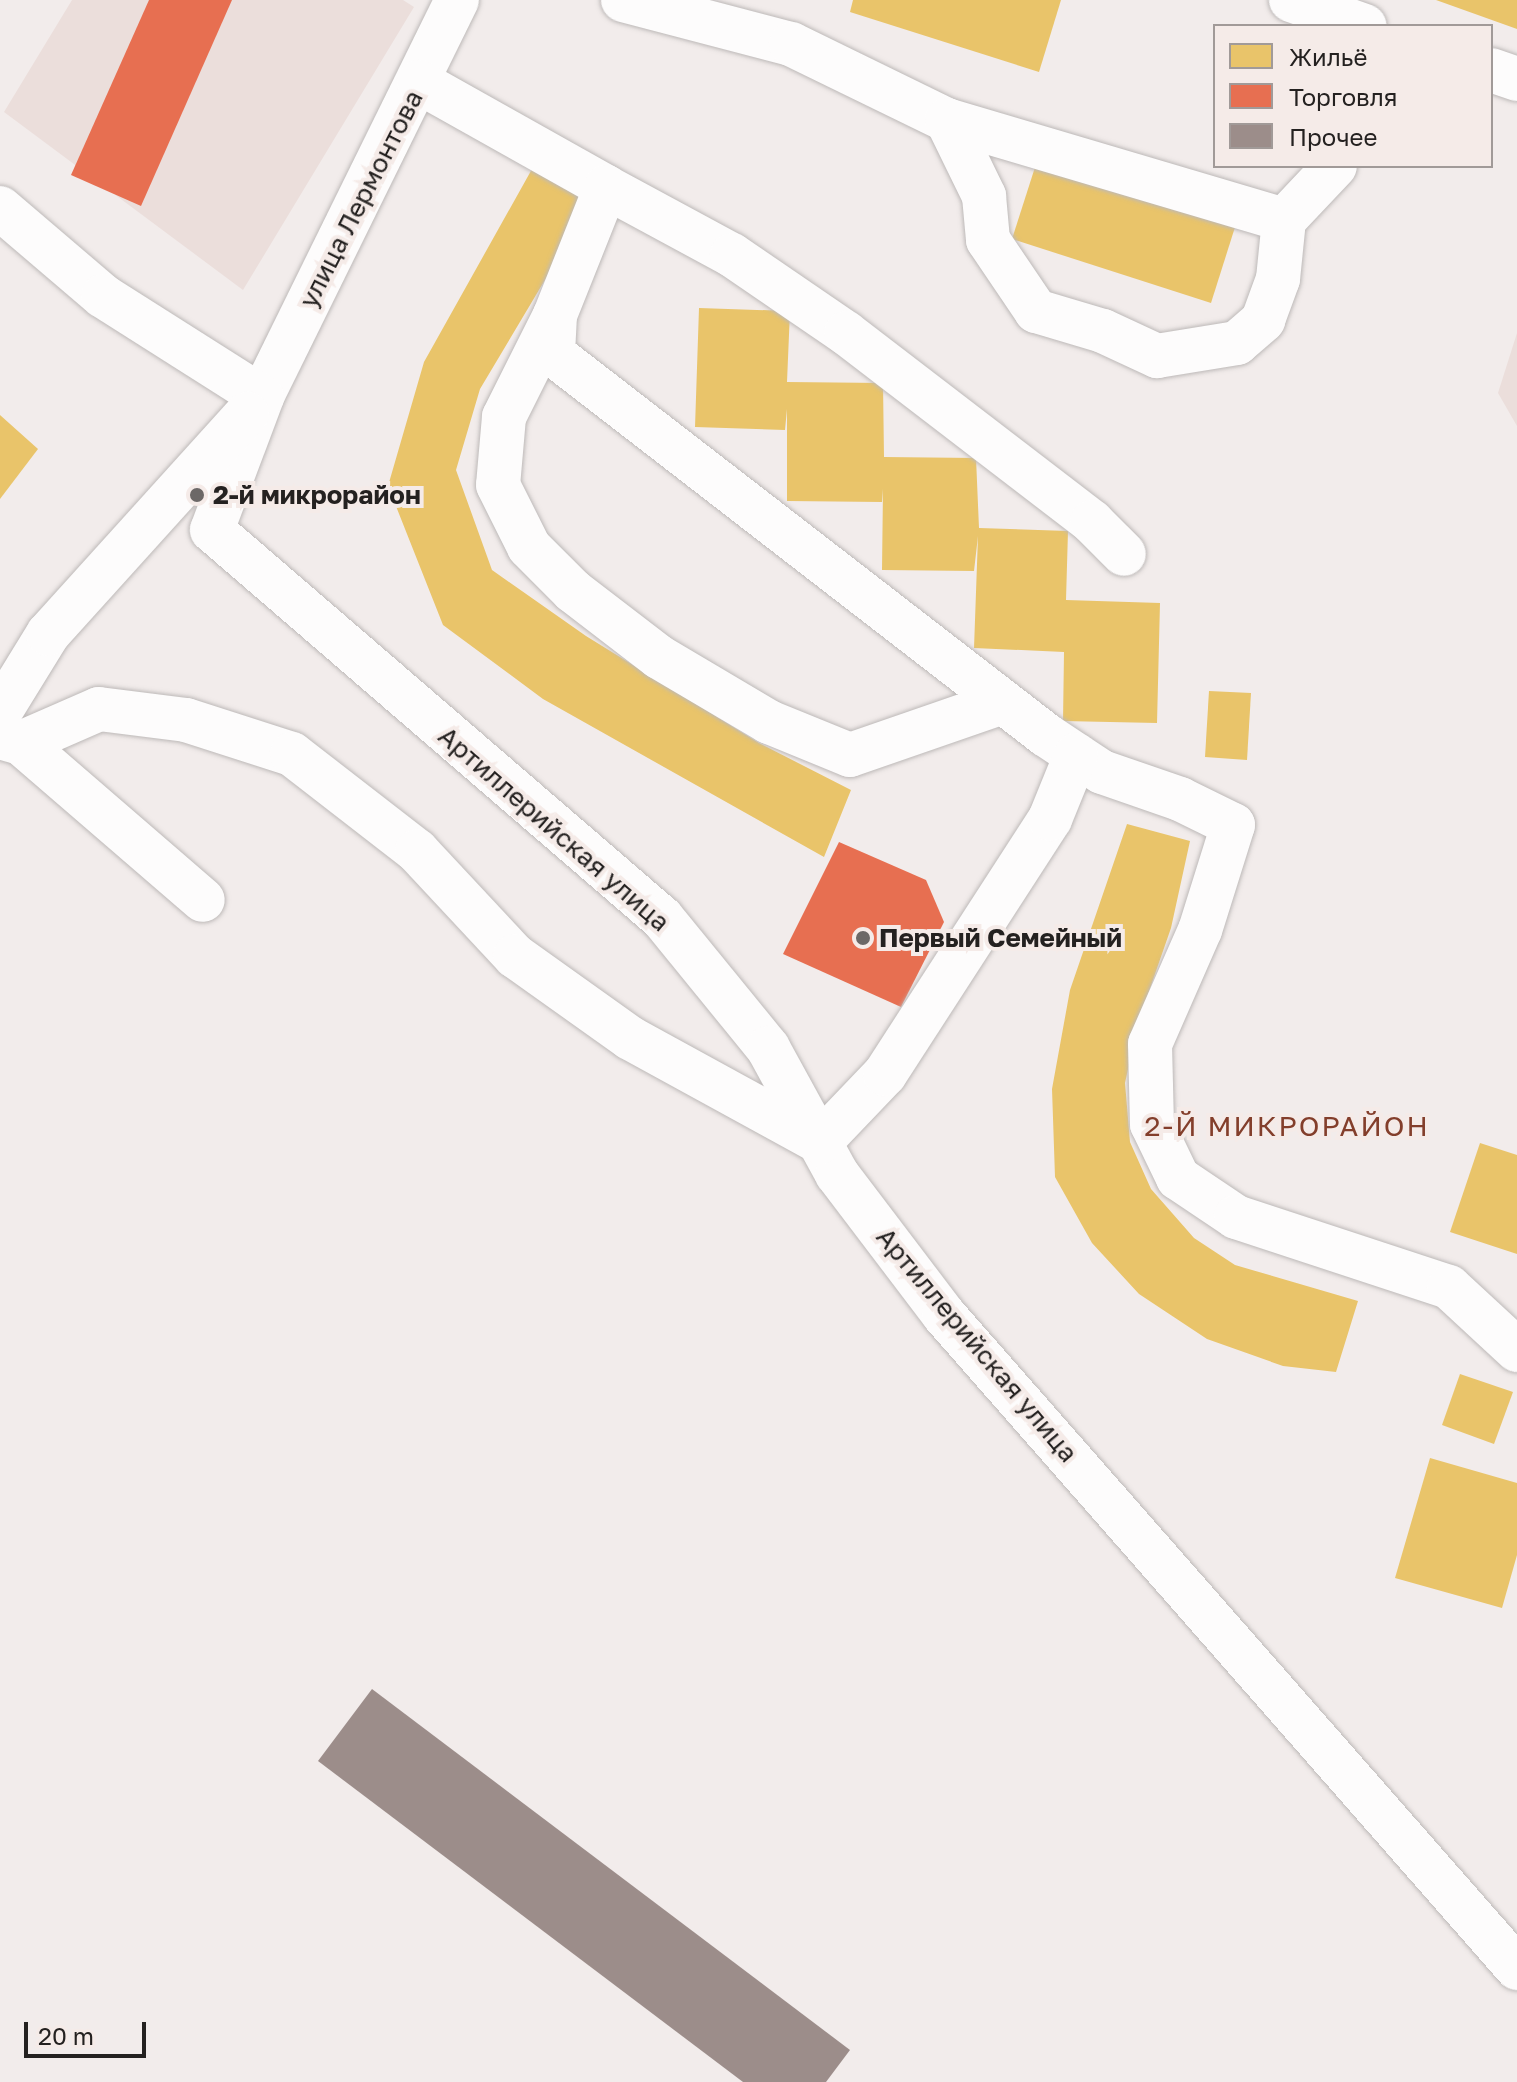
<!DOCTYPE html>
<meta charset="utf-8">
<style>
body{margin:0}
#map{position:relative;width:1517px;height:2082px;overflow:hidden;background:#f2eceb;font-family:"Golos Text",sans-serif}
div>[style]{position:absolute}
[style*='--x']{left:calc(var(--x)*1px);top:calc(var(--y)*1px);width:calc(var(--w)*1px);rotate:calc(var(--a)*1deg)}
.built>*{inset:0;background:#ebdedb}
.homes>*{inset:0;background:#e9c46a}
.shops>*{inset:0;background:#e76f51}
.building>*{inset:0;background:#9c8d8a}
.roads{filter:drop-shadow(0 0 2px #bdb9b8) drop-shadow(0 0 2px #bdb9b8)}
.minor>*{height:44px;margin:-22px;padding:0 22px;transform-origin:22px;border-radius:22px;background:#fdfcfc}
.dots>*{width:22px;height:22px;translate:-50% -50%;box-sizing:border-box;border:4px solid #f5ebe8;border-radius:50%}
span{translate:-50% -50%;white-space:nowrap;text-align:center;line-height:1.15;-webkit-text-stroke:8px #f5ebe8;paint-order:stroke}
.street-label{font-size:26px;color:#242120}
.poi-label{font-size:26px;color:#242120;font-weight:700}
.left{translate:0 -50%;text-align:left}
.neighbourhood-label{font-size:28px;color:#833e2b;letter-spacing:2px}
.legend{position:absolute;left:1213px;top:24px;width:280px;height:144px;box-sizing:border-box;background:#f5ebe8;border:2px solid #a19a98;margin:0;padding:10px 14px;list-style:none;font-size:24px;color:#242120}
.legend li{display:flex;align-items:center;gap:16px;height:40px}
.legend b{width:40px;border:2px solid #a19a98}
.scale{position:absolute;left:24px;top:2022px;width:122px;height:36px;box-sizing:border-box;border:4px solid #242120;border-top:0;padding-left:10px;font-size:24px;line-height:28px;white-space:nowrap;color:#242120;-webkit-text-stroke:6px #f5ebe8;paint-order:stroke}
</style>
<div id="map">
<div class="built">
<i style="clip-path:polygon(72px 0,403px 0,414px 7px,243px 290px,4px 112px)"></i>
<i style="clip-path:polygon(1517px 333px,1517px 426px,1498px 393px)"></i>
</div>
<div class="homes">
<i style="clip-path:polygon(853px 0,1061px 0,1039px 72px,850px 12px)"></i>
<i style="clip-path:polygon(1436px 0,1517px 0,1517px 29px)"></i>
<i style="clip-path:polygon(1037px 161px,1236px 224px,1211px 303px,1012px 239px)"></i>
<i style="clip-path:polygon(532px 169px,592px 201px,480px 389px,456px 470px,492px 570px,586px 636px,759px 743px,851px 790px,824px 857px,543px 699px,443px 625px,388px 486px,424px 362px)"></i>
<i style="clip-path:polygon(699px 308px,790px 311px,787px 382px,883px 383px,884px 457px,976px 458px,979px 528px,1068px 531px,1066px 600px,1160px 603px,1157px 723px,1063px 721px,1064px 652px,974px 648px,978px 536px,974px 571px,882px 570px,883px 489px,882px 502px,787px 501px,787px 409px,785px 430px,695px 427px)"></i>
<i style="clip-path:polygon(0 415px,38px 449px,0 499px)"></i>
<i style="clip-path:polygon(1209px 691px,1251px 693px,1247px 760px,1205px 757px)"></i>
<i style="clip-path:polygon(1127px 824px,1190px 841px,1171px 928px,1138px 1023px,1125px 1083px,1130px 1142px,1151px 1189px,1194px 1238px,1235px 1265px,1358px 1301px,1336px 1372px,1283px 1366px,1207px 1339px,1139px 1294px,1092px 1243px,1055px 1177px,1052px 1089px,1070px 990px)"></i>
<i style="clip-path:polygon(1480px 1143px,1517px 1155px,1517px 1254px,1450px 1232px)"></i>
<i style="clip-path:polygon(1460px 1374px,1513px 1392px,1494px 1444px,1442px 1425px)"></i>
<i style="clip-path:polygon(1430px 1458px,1517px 1483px,1517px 1555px,1502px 1608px,1395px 1578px)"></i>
</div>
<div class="shops">
<i style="clip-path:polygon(149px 0,232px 0,141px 206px,71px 175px)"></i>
<i style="clip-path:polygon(839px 842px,926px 880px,944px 922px,901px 1007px,783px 954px)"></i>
</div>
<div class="building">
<i style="clip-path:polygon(372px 1689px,850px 2050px,826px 2082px,743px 2082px,318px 1761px)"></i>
</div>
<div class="roads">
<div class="minor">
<i style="--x:457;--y:0;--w:442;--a:116.2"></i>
<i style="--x:262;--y:397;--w:142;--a:110.6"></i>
<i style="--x:212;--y:530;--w:594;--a:40.77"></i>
<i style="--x:662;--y:918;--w:168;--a:50.8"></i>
<i style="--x:768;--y:1048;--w:144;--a:61.3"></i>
<i style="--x:837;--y:1174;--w:177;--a:52.8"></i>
<i style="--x:944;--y:1315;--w:869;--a:48.73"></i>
<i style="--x:623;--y:0;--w:174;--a:14.7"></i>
<i style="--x:791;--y:44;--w:174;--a:26"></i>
<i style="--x:947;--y:120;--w:352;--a:16.5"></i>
<i style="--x:1284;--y:220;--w:74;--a:-46.6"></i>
<i style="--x:1291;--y:0;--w:78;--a:19.4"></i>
<i style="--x:1491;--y:70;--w:28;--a:19"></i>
<i style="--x:419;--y:82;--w:214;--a:29.3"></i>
<i style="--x:606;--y:187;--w:138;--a:111.7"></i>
<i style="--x:555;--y:315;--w:39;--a:93"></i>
<i style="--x:553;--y:354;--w:623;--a:37.7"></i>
<i style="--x:1046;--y:735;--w:67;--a:33.5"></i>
<i style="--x:1102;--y:772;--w:83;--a:19.1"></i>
<i style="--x:1180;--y:799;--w:59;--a:26.1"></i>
<i style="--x:1233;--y:825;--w:110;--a:107.4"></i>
<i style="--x:1200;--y:930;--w:124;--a:113.7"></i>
<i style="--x:1150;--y:1044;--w:80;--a:88.6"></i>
<i style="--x:1152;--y:1124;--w:60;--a:64.3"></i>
<i style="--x:1178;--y:1178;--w:70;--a:33.9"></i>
<i style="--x:1236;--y:1217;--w:224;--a:18.2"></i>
<i style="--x:1449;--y:1287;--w:93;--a:42.8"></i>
<i style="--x:947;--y:120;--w:85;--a:64"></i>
<i style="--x:984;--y:196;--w:44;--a:84.8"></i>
<i style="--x:988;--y:240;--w:86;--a:55.9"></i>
<i style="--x:1036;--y:311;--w:70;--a:16.6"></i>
<i style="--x:1103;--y:331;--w:60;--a:24.8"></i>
<i style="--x:1157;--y:356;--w:81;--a:-9.2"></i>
<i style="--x:1237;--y:343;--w:35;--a:-41"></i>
<i style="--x:1263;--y:320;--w:44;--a:-69.9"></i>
<i style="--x:1278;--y:279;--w:59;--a:-84.2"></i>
<i style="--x:606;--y:187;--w:143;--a:28.4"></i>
<i style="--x:732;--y:255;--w:138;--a:34.4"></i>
<i style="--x:846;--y:333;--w:310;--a:37.5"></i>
<i style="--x:1092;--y:522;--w:45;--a:45"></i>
<i style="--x:0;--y:208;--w:135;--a:40.5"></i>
<i style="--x:103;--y:296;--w:188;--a:32.4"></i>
<i style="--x:554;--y:317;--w:112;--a:116.6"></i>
<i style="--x:504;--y:417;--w:68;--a:95"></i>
<i style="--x:498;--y:485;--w:69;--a:63.4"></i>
<i style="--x:529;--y:547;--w:62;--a:45"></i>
<i style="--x:573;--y:591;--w:108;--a:37.5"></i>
<i style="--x:659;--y:657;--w:128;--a:30.6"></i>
<i style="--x:769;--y:722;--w:87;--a:22.2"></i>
<i style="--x:850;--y:755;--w:162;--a:-19.1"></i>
<i style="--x:0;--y:712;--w:92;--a:-58.4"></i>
<i style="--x:48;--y:634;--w:297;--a:-47.9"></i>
<i style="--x:0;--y:737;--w:22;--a:16"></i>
<i style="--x:21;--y:743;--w:85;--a:-23.6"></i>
<i style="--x:99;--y:709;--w:88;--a:7.2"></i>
<i style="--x:186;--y:720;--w:111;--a:17.8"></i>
<i style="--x:292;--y:754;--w:158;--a:37.8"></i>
<i style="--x:417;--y:851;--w:144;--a:47"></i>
<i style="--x:515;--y:956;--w:141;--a:35.5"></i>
<i style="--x:630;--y:1038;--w:217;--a:28.7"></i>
<i style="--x:820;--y:1142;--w:94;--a:-46.3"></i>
<i style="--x:885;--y:1074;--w:304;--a:-57.1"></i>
<i style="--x:1050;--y:819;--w:69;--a:-67.9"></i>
<i style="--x:21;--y:743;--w:240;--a:40.8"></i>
</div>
</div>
<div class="dots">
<i style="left:197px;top:495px;background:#6c6867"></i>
<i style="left:863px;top:938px;background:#6c6867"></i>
</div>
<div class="street-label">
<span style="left:361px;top:199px;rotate:-63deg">улица Лермонтова</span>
<span style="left:554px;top:829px;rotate:41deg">Артиллерийская улица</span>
<span style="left:977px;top:1345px;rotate:50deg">Артиллерийская улица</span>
</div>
<div class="poi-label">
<span class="left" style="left:213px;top:495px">2-й микрорайон</span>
<span class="left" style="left:879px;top:938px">Первый Семейный</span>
</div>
<div class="neighbourhood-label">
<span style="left:1287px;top:1126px">2-Й МИКРОРАЙОН</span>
</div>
<ul class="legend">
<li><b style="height:22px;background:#e9c46a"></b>Жильё</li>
<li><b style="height:22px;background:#e76f51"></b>Торговля</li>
<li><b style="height:22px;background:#9c8d8a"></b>Прочее</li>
</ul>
<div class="scale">20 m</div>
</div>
